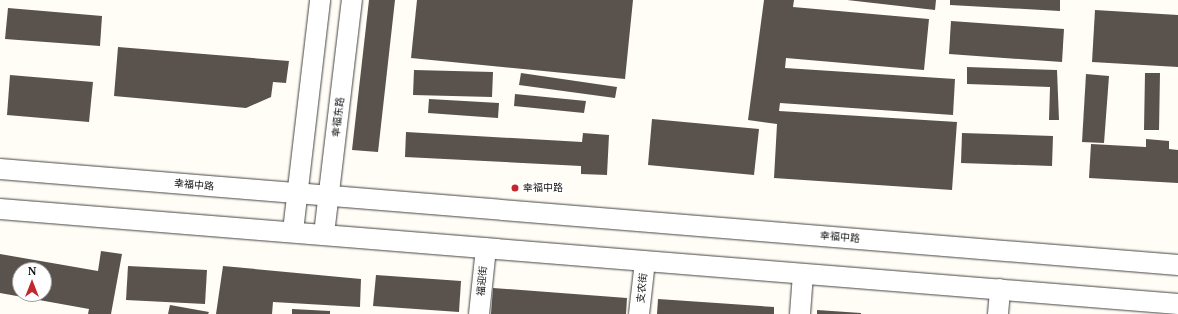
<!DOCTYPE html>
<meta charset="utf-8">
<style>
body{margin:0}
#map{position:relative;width:1178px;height:314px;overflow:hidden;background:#fffdf5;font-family:"Noto Serif","Noto Sans SC",serif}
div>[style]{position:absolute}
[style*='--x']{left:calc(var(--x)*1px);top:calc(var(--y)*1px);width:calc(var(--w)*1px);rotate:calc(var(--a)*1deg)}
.building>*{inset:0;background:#5a524d}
.roads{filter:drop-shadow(0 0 1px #444) drop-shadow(0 0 1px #444)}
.minor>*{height:20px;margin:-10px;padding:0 10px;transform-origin:10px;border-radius:10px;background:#fff}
.dots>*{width:11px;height:11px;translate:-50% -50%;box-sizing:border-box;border:2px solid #fff;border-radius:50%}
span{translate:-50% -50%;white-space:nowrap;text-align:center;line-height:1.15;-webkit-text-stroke:4px #fff;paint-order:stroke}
.street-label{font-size:10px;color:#111}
.poi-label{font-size:10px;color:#111}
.left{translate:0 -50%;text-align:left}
.north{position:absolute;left:12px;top:262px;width:40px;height:40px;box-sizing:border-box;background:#fff;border:1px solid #a0a0a0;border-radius:50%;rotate:0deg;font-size:11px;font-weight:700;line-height:16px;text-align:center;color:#111}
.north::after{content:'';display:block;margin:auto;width:14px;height:18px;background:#c4262e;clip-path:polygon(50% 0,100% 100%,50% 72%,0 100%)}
</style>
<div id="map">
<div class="building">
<i style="clip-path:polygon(369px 0,395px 0,378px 152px,352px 150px)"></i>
<i style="clip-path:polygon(417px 0,633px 0,625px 79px,411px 58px)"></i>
<i style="clip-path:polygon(764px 0,794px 0,793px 7px,929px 19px,924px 70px,786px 58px,785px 68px,955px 79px,953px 115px,780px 103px,779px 111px,957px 122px,952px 190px,774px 178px,777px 124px,748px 120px)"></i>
<i style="clip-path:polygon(847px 0,936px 0,935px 10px)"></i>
<i style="clip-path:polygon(950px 0,1060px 0,1060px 11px,950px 5px)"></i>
<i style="clip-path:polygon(8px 8px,102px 16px,100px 46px,5px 39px)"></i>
<i style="clip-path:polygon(1095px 10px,1178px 15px,1178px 67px,1092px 62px)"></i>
<i style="clip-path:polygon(951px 21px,1064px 29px,1062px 62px,949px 54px)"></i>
<i style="clip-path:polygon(118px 47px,289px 61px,286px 83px,273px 82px,271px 97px,246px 108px,114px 96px)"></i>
<i style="clip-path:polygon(967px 67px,1057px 70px,1059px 120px,1049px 120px,1050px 87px,967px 84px)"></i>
<i style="clip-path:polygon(414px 70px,493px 72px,492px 97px,413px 95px)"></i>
<i style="clip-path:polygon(521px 73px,617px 87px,615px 98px,519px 85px)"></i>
<i style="clip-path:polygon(1145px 73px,1160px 73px,1159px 130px,1144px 130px)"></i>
<i style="clip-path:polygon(1086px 74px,1109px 76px,1104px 143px,1082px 142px)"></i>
<i style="clip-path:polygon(10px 75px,93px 82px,89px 122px,7px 115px)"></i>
<i style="clip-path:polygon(515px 94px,586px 101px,584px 113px,514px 106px)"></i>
<i style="clip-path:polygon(429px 99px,499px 103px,498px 118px,428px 113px)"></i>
<i style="clip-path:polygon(652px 119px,759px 129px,754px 175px,648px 165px)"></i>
<i style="clip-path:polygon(406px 132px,582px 142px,583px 133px,609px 135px,607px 175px,581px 174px,581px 166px,405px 157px)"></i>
<i style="clip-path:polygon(962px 133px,1053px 136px,1052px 166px,961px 163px)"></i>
<i style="clip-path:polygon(1146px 139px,1169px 141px,1169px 149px,1178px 150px,1178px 183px,1089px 178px,1091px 144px,1146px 147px)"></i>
<i style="clip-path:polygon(evenodd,101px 251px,122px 254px,111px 314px,88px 314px,89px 309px,0 293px,0 254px,98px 271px,101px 251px,20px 270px,44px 270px,44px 294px,20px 294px,20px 270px)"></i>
<i style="clip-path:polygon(128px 266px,207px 270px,205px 304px,126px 300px)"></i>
<i style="clip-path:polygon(223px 266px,361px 279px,360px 307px,273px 302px,272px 314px,216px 314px)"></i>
<i style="clip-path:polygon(376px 275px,461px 281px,459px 312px,373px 306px)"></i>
<i style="clip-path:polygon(493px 288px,627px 298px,626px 314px,491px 314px)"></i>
<i style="clip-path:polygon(658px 299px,774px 307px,774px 314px,657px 314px)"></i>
<i style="clip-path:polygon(170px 305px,209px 312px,208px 314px,168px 314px)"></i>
<i style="clip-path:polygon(292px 309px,330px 311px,330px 314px,292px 314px)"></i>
<i style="clip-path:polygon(817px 310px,861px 313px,861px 314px,817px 314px)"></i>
</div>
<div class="roads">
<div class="minor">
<i style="--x:0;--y:169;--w:1182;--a:4.66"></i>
<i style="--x:0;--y:209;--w:1182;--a:4.61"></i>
<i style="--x:293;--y:231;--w:233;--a:-83.3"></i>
<i style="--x:324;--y:234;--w:236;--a:-83.2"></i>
<i style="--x:479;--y:314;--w:66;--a:-83.9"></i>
<i style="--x:639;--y:314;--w:53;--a:-83.5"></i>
<i style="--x:800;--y:314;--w:40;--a:-85.7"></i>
<i style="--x:998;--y:314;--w:25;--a:-85"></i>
</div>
</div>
<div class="dots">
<i style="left:515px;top:188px;background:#c4262e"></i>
</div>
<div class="street-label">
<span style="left:338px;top:117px;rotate:-83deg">幸福东路</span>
<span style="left:194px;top:185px;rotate:5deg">幸福中路</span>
<span style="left:840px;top:237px;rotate:5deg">幸福中路</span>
<span style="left:482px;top:281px;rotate:-85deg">福迎街</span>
<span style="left:642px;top:288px;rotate:-84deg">支农街</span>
</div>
<div class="poi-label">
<span class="left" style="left:523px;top:188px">幸福中路</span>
</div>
<div class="north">N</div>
</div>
